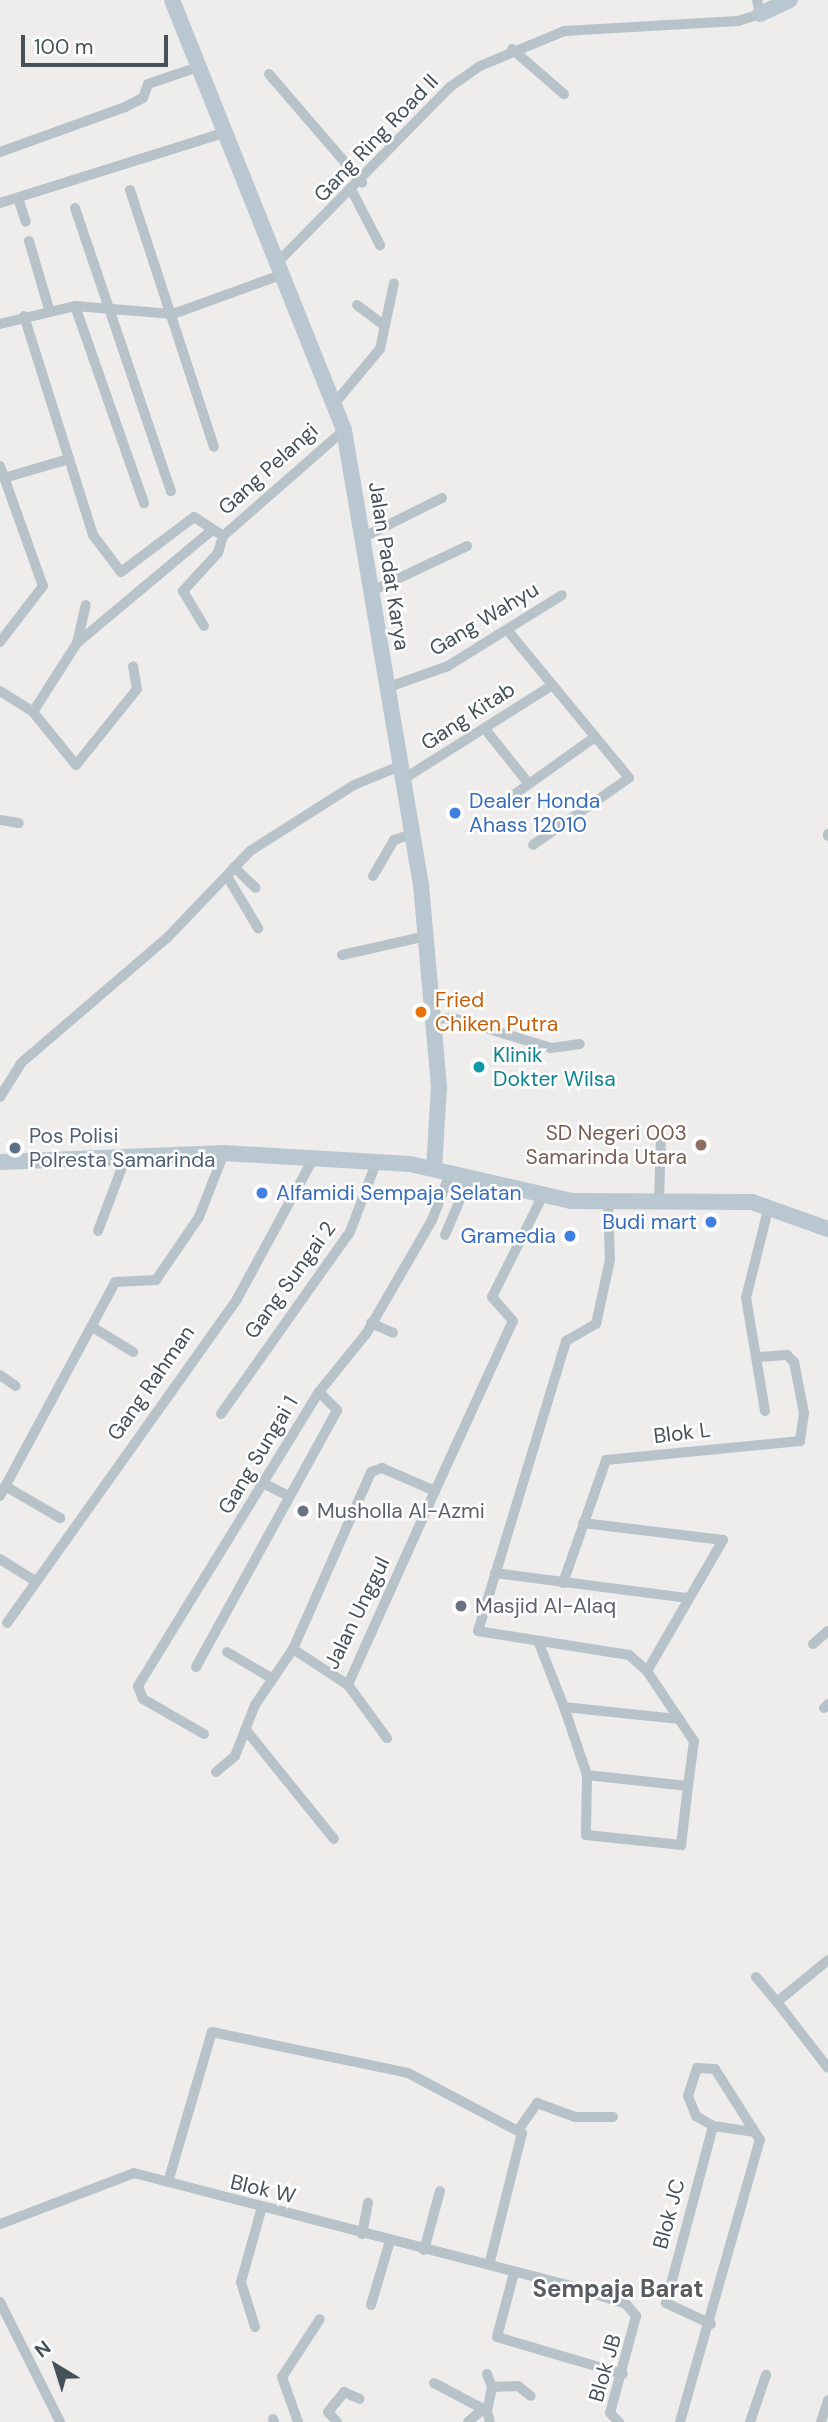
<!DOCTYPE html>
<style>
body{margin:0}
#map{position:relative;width:828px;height:2422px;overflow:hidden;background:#efecec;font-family:"DM Sans",sans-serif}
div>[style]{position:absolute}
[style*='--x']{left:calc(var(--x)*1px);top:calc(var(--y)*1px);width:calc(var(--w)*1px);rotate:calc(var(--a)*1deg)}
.street>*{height:10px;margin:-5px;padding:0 5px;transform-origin:5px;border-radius:5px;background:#b7c3c9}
.secondary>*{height:16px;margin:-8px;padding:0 8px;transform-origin:8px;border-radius:8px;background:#b9c7d0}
.dots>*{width:19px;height:19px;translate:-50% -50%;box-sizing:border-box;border:4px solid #fff;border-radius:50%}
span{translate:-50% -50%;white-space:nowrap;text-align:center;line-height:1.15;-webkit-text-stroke:5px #fff;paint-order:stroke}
.street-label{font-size:21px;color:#455259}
.shop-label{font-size:21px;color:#366cbe}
.left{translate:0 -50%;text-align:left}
.right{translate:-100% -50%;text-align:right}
.food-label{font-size:21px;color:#c56008}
.culture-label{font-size:21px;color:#0d838f}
.education-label{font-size:21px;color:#785e54}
.service-label{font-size:21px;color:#4e5e75}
.worship-label{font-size:21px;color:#5b616d}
.quarter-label{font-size:24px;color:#595d61;font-weight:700}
.north{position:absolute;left:21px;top:2331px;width:70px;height:70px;-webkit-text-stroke:5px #fff;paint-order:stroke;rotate:322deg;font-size:19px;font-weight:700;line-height:28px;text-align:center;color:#455259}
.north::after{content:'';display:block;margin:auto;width:24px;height:32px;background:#455259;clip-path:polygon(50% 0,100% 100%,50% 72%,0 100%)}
.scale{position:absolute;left:21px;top:35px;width:147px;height:32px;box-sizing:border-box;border:4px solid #455259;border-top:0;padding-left:9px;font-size:21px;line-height:24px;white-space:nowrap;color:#455259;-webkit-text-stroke:5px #fff;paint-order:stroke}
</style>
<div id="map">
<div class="street">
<i style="--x:512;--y:49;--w:69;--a:40.9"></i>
<i style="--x:269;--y:74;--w:143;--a:49.3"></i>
<i style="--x:0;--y:152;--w:133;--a:-19.8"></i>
<i style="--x:125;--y:107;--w:20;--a:-27"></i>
<i style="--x:143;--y:98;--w:15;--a:-70"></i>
<i style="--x:148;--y:84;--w:53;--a:-18.8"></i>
<i style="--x:130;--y:190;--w:270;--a:71.9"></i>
<i style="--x:353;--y:193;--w:59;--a:62.6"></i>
<i style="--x:18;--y:198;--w:25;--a:72"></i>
<i style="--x:0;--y:203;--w:237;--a:-17.4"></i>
<i style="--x:75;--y:208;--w:299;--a:71.3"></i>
<i style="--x:29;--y:241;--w:71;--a:73.6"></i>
<i style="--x:275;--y:265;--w:250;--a:-45.5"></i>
<i style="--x:450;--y:87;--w:37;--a:-35"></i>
<i style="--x:480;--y:66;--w:91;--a:-22.6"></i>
<i style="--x:564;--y:31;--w:174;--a:-3.3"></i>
<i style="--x:738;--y:21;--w:23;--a:-18"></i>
<i style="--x:760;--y:14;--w:14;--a:-102"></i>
<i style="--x:357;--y:305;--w:34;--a:37"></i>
<i style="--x:75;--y:306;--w:209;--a:70.7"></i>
<i style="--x:24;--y:316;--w:230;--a:72.5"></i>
<i style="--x:93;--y:535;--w:46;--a:52.9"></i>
<i style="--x:121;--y:572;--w:91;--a:-37"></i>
<i style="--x:194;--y:517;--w:35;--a:33"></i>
<i style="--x:223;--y:536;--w:161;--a:-41.2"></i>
<i style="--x:0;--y:324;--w:77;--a:-13.5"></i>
<i style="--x:75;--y:306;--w:98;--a:4.7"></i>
<i style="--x:173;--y:314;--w:112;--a:-19.9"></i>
<i style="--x:334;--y:404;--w:72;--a:-50.1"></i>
<i style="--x:380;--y:349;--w:67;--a:-78"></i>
<i style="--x:0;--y:466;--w:127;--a:70.3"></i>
<i style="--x:43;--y:586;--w:71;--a:127.5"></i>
<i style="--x:4;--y:478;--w:68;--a:-16.3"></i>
<i style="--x:366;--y:536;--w:85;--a:-26.6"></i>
<i style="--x:374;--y:590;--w:103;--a:-25.3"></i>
<i style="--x:204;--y:626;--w:41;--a:-121"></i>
<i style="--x:183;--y:591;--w:52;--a:-47.4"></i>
<i style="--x:218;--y:553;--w:18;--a:-74"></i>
<i style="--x:508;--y:631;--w:190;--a:50.5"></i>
<i style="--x:629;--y:778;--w:117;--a:145.1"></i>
<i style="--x:77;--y:643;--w:39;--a:-77"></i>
<i style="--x:386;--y:688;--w:66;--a:-19.5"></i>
<i style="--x:448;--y:666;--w:134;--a:-31.9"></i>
<i style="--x:0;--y:691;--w:39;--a:32"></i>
<i style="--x:33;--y:712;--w:82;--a:-57.5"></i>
<i style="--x:77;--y:643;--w:176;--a:-39.9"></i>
<i style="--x:33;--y:712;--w:68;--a:50.9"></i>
<i style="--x:76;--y:765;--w:97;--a:-51.2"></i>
<i style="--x:137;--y:689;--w:23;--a:-100"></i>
<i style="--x:485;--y:729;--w:70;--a:51.3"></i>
<i style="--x:405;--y:778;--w:173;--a:-32.2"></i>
<i style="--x:512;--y:796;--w:102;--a:-35.4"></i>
<i style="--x:0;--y:820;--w:19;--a:9"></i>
<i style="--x:828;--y:834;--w:2;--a:90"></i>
<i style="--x:234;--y:867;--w:30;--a:44"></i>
<i style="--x:227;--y:876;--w:61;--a:59.2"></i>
<i style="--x:373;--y:876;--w:42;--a:-59.7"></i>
<i style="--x:394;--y:840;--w:21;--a:-19"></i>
<i style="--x:342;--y:955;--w:86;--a:-12.7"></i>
<i style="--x:434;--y:1019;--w:19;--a:-3"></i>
<i style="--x:453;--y:1018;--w:102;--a:17"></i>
<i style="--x:551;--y:1048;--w:29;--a:-8"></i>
<i style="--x:0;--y:1097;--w:40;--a:-58"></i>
<i style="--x:21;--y:1063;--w:192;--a:-40.6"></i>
<i style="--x:167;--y:938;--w:120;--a:-46.3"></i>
<i style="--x:250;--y:851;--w:123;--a:-32.4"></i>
<i style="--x:354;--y:785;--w:52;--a:-22.6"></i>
<i style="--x:659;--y:1201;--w:63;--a:-88.2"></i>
<i style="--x:98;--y:1231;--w:79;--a:-69.3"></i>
<i style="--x:445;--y:1235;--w:64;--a:-67"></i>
<i style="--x:371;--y:1323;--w:24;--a:24"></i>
<i style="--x:94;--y:1328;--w:46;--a:31.6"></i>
<i style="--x:0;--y:1375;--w:19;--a:35"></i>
<i style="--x:765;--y:1411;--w:115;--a:-99.5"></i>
<i style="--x:746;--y:1298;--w:95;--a:-76"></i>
<i style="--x:221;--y:1414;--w:223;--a:-54.7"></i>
<i style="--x:350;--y:1232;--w:74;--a:-69.4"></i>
<i style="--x:265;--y:1484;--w:28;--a:27"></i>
<i style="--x:5;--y:1486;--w:64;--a:30.2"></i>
<i style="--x:435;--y:1491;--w:213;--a:114.2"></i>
<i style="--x:348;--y:1685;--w:66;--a:-146.8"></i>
<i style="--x:293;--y:1649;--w:193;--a:-66.2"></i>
<i style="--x:371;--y:1472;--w:12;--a:-20"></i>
<i style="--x:382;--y:1468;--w:58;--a:23.5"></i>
<i style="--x:435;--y:1491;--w:187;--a:-65.4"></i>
<i style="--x:513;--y:1321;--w:32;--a:-131"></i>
<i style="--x:492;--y:1297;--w:112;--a:-63.4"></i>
<i style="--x:0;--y:1496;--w:243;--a:-61.7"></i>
<i style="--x:115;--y:1282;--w:41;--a:-2.8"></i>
<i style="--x:156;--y:1280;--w:76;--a:-55.7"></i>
<i style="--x:199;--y:1217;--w:69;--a:-68.7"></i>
<i style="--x:583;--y:1523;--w:141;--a:6.9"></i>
<i style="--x:723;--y:1540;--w:151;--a:120.1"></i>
<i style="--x:647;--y:1671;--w:24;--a:-138"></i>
<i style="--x:629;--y:1655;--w:153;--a:-171"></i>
<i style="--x:478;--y:1631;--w:303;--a:-73.1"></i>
<i style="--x:566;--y:1341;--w:34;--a:-30"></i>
<i style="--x:596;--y:1324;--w:66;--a:-77.7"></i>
<i style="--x:610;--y:1260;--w:57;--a:-92"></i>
<i style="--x:0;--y:1559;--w:41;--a:32.2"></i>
<i style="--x:495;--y:1573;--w:195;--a:7.4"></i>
<i style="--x:563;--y:1583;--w:130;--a:-70.7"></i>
<i style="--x:606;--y:1460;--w:195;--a:-5.6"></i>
<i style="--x:800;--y:1441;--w:28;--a:-82"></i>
<i style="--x:804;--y:1413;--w:52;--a:-101.1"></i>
<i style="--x:794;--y:1362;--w:10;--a:-135"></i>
<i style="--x:787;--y:1355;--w:30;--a:176"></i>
<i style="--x:7;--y:1623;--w:397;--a:-54.6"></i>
<i style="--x:237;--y:1299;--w:162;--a:-61.5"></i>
<i style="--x:538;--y:1641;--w:71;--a:68.5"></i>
<i style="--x:564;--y:1707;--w:116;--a:6"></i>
<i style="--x:679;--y:1719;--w:58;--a:-123.7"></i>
<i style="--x:813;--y:1644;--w:20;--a:-41"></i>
<i style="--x:227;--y:1652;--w:53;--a:30.4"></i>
<i style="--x:196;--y:1667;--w:293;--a:-61.2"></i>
<i style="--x:337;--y:1410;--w:25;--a:-135"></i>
<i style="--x:348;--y:1685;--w:66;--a:53.7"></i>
<i style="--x:564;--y:1707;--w:72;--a:71.3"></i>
<i style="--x:587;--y:1775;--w:60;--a:91"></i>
<i style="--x:586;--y:1835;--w:96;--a:6"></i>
<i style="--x:681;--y:1845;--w:59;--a:-83.2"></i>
<i style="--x:688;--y:1786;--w:102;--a:-173.8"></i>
<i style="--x:824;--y:1708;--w:6;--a:-45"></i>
<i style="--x:679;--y:1719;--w:27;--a:56"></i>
<i style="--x:694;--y:1741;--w:45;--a:97.6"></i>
<i style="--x:246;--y:1730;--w:140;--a:51.1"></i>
<i style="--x:204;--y:1734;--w:70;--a:-150.2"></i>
<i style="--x:143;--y:1699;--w:14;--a:-111"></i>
<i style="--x:138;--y:1686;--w:345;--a:-58.4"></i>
<i style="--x:319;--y:1392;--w:75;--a:-51"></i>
<i style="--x:366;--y:1334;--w:132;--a:-59.9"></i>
<i style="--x:432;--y:1220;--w:53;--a:-68.8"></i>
<i style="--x:216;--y:1772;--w:25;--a:-40"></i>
<i style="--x:235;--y:1756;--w:55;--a:-68.6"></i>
<i style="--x:255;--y:1705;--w:68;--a:-55.8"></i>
<i style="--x:828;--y:1960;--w:66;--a:140.5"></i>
<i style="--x:777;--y:2002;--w:83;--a:52.3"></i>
<i style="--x:756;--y:1977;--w:33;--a:50"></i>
<i style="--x:519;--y:2129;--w:32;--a:-55"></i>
<i style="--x:537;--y:2103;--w:40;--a:20.2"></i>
<i style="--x:575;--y:2117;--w:38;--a:0"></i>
<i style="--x:168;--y:2182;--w:156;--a:-73.7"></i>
<i style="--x:212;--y:2032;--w:200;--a:11.8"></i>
<i style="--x:408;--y:2073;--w:129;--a:27.8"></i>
<i style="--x:522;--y:2133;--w:136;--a:104"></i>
<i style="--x:0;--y:2224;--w:143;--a:-20.8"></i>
<i style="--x:134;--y:2173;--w:450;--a:14.5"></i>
<i style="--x:570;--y:2286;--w:59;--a:17.8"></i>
<i style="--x:626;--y:2304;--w:16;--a:50"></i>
<i style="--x:636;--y:2316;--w:100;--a:105"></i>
<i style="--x:610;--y:2413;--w:13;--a:45"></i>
<i style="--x:362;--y:2234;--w:32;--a:-79"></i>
<i style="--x:424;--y:2250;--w:61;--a:-74.8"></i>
<i style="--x:514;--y:2273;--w:66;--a:104.9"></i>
<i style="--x:497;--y:2337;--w:131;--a:16.4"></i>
<i style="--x:0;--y:2302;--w:134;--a:63.4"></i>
<i style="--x:371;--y:2305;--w:67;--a:-73.5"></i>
<i style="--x:711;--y:2324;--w:50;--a:-155"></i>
<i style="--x:666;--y:2303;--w:183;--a:-75.1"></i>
<i style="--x:255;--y:2327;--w:47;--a:-107.3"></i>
<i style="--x:241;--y:2282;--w:78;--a:-74.4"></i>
<i style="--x:434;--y:2383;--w:60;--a:27.8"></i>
<i style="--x:487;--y:2411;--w:11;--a:75"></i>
<i style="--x:492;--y:2387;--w:26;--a:-2"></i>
<i style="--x:518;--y:2386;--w:16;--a:38"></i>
<i style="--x:487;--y:2411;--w:25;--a:-78"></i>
<i style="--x:492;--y:2387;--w:14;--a:-111"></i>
<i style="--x:273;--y:2419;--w:3;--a:72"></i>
<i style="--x:298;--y:2422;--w:48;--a:-109.6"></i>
<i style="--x:282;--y:2377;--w:69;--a:-56.8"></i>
<i style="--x:337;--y:2422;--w:13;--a:-132"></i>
<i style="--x:328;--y:2412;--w:26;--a:-51"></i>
<i style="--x:344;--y:2392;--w:17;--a:24"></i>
<i style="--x:468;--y:2422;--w:21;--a:-41"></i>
<i style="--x:680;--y:2422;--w:293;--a:-74.2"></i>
<i style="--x:760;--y:2140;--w:84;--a:-122.4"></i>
<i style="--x:715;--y:2069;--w:18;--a:-177"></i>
<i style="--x:697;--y:2068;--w:29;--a:108"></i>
<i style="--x:688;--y:2096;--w:22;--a:68"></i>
<i style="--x:696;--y:2116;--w:20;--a:30"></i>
<i style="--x:713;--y:2126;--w:41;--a:8.3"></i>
<i style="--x:750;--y:2422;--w:50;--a:-71.2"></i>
<i style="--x:821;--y:2422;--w:23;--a:-72"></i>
</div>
<div class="secondary">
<i style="--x:172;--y:0;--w:463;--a:68.2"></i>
<i style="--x:344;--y:430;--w:461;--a:80.4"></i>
<i style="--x:421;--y:885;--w:203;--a:84.9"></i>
<i style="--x:439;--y:1087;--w:81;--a:93.5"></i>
<i style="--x:760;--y:14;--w:33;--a:-25"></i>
<i style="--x:0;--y:1162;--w:224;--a:-2.3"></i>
<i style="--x:224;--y:1153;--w:186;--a:3.4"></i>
<i style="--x:410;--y:1164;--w:165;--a:12.9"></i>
<i style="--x:571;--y:1201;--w:181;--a:0.3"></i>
<i style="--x:752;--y:1202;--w:81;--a:19.6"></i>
</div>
<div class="dots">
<i style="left:455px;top:813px;background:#3f7fe0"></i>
<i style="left:421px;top:1012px;background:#e8710a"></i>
<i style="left:479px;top:1067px;background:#0f9aa8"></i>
<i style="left:701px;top:1145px;background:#8d6e63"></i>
<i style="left:15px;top:1148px;background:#5c6f8a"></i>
<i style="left:262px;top:1193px;background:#3f7fe0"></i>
<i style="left:711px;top:1222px;background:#3f7fe0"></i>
<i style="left:570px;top:1236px;background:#3f7fe0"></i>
<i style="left:303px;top:1511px;background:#6b7280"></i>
<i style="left:461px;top:1606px;background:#6b7280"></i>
</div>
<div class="street-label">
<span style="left:376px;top:138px;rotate:-46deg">Gang Ring Road II</span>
<span style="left:268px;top:469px;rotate:-42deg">Gang Pelangi</span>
<span style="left:389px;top:566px;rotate:81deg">Jalan Padat Karya</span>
<span style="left:484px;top:619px;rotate:-31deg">Gang Wahyu</span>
<span style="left:468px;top:716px;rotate:-33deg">Gang Kitab</span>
<span style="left:290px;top:1280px;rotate:-54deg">Gang Sungai 2</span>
<span style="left:151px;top:1383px;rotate:-55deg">Gang Rahman</span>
<span style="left:682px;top:1433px;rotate:-7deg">Blok L</span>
<span style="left:258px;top:1455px;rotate:-59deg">Gang Sungai 1</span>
<span style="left:357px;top:1613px;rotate:-64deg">Jalan Unggul</span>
<span style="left:263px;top:2189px;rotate:13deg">Blok W</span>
<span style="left:669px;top:2214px;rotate:-75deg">Blok JC</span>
<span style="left:605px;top:2368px;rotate:-74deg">Blok JB</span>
</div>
<div class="shop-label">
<span class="left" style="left:469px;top:813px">Dealer Honda<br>Ahass 12010</span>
<span class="left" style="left:276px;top:1193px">Alfamidi Sempaja Selatan</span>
<span class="right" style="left:697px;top:1222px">Budi mart</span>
<span class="right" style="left:556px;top:1236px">Gramedia</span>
</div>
<div class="food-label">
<span class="left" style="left:435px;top:1012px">Fried<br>Chiken Putra</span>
</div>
<div class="culture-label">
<span class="left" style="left:493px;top:1067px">Klinik<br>Dokter Wilsa</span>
</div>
<div class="education-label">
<span class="right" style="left:687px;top:1145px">SD Negeri 003<br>Samarinda Utara</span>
</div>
<div class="service-label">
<span class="left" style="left:29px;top:1148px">Pos Polisi<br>Polresta Samarinda</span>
</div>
<div class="worship-label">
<span class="left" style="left:317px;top:1511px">Musholla Al-Azmi</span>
<span class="left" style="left:475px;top:1606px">Masjid Al-Alaq</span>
</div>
<div class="quarter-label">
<span style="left:618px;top:2289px">Sempaja Barat</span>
</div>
<div class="north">N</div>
<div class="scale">100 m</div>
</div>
